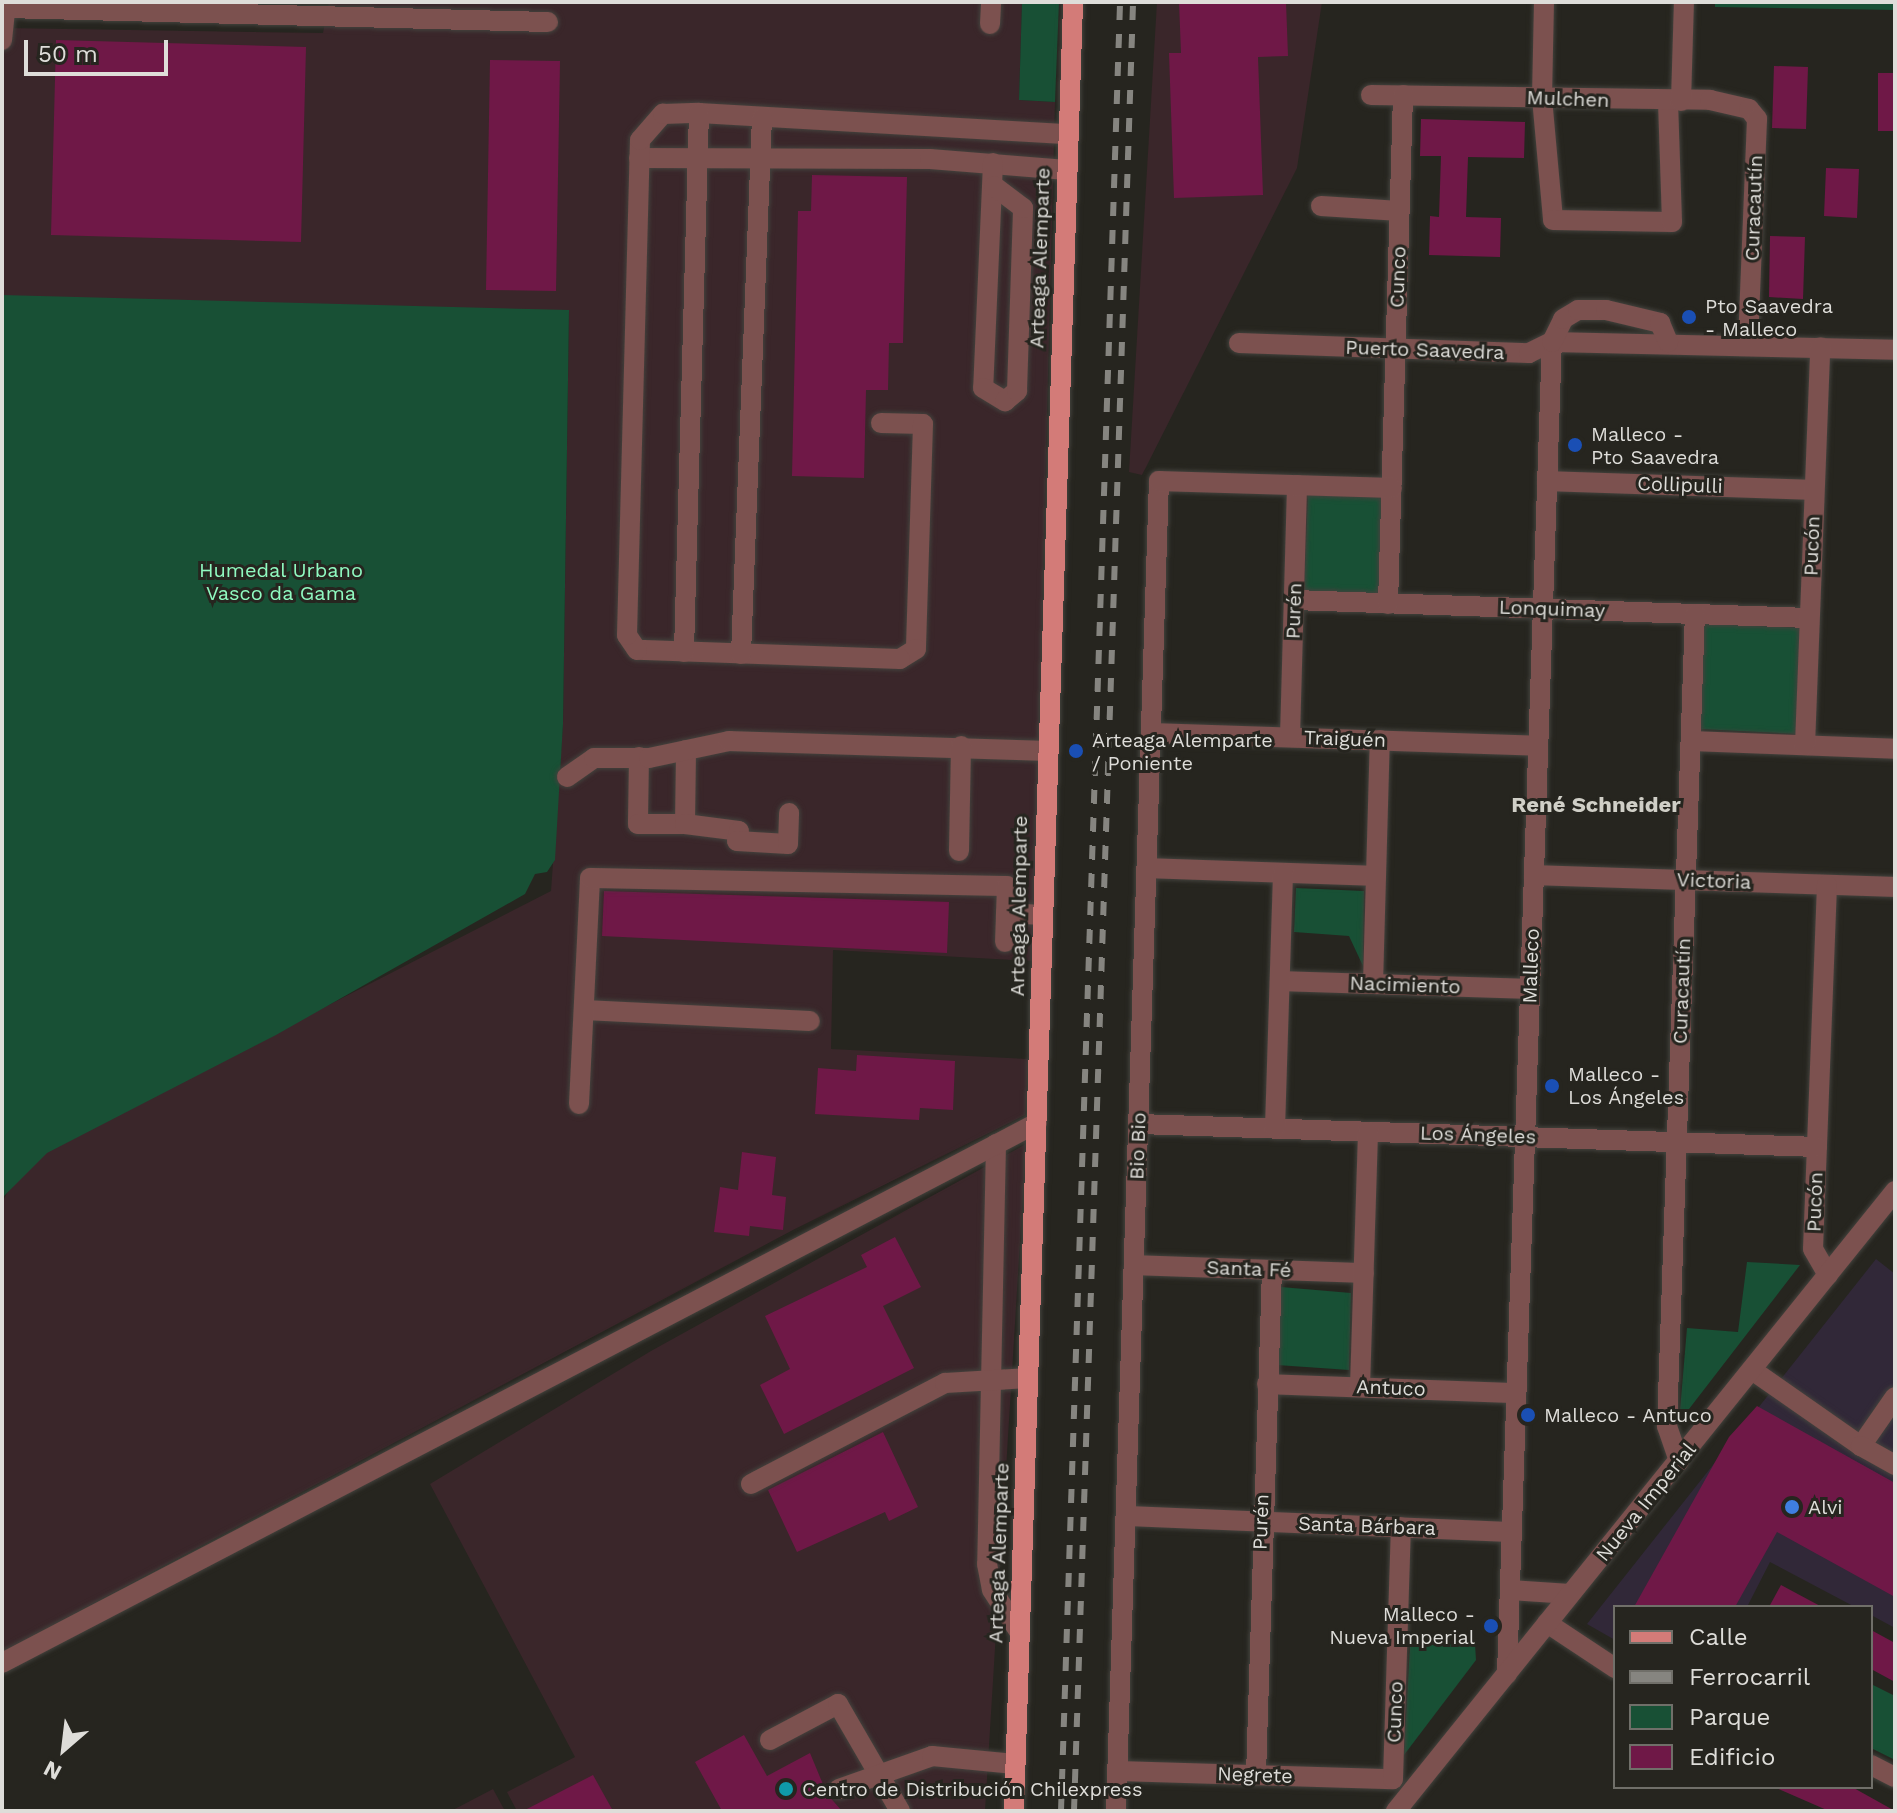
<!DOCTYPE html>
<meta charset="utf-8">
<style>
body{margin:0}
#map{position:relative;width:1897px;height:1813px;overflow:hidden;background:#26251f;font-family:"Work Sans",sans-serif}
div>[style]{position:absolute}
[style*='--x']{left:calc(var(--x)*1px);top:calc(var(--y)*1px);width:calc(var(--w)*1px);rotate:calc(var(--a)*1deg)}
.commercial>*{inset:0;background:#312838}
.industrial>*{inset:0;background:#3a262a}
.green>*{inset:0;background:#185035}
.building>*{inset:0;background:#6f1847}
.roads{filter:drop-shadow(0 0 2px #43423d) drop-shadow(0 0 2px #43423d)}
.minor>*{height:20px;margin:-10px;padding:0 10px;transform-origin:10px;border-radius:10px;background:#7c514f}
.major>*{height:20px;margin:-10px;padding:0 10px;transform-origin:10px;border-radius:10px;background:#d37b78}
.rail>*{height:6px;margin-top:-3px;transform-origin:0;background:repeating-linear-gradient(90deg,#868580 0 14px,transparent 0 28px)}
.dots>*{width:22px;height:22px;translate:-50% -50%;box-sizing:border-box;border:4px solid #26251f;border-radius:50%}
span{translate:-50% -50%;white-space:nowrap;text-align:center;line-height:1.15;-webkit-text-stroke:6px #26251f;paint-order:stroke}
.street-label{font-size:20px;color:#deddd9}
.poi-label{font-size:20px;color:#deddd9}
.left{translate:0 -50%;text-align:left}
.right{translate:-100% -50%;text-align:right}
.park-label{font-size:20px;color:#90fac1}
.neighbourhood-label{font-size:22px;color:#d0cfc7;font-weight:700}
.frame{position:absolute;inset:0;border:4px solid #deddd9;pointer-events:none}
.legend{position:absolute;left:1613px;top:1605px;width:260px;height:184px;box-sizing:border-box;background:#26251f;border:2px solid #706f69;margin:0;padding:10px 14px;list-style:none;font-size:24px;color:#deddd9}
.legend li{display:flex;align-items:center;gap:16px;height:40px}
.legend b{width:40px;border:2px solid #706f69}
.north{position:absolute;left:24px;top:1709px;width:80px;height:80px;-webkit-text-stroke:6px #26251f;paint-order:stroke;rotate:208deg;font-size:22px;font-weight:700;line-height:32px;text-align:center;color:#deddd9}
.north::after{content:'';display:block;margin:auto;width:28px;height:36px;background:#deddd9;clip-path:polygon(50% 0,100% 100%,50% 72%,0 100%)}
.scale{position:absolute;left:24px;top:40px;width:144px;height:36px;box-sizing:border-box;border:4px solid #deddd9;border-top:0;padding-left:10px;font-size:24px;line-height:28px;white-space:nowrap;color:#deddd9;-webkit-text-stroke:6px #26251f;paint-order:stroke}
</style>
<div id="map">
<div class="commercial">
<i style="clip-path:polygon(1876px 1259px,1895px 1274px,1895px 1628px,1871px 1615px,1871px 1607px,1855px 1607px,1770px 1562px,1747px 1607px,1615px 1607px,1615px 1640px,1587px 1624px)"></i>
</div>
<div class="industrial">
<i style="clip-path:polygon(329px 2px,1022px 2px,1019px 100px,1055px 102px,1033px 961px,833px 950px,831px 1049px,1028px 1059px,1025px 1115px,793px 1230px,2px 1652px,2px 1203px,7px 1193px,44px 1151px,551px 891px,563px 724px,569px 311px,2px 300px,2px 28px,323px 33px)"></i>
<i style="clip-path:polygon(1157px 2px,1322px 2px,1297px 168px,1142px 475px,1129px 472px)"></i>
<i style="clip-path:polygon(1026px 1144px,985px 1811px,517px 1811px,507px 1792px,575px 1757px,430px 1484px,651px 1351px)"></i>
<i style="clip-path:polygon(493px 1789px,505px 1811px,451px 1811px)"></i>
</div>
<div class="green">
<i style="clip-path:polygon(1022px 2px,1059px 2px,1055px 102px,1019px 100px)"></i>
<i style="clip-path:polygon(1715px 2px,1895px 2px,1895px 10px,1715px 7px)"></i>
<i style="clip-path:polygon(2px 295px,569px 310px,563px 724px,555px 860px,547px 872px,535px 874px,525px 894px,276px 1035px,47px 1153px,2px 1198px)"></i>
<i style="clip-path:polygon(1308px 494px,1388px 496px,1386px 596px,1304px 594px)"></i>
<i style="clip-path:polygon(1703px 624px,1803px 628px,1798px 734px,1699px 729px)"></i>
<i style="clip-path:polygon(1296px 888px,1364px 891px,1363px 966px,1349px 936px,1294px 932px)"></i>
<i style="clip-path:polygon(1747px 1262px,1800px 1265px,1679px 1422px,1687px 1328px,1738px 1332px)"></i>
<i style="clip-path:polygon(1281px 1287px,1351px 1293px,1349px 1370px,1277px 1365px)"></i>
<i style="clip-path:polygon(1475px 1644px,1476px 1660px,1404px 1755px,1410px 1645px)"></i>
<i style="clip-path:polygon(1871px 1684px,1895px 1696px,1895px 1760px,1871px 1748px)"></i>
</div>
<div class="building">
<i style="clip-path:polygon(1179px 2px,1286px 2px,1288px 56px,1258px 57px,1263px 195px,1174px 198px,1169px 53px,1181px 53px)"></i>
<i style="clip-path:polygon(56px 40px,306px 47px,301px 242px,51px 235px)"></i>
<i style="clip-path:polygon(490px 60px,560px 61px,556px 291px,486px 290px)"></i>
<i style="clip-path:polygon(1774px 66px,1808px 67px,1806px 129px,1772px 128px)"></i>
<i style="clip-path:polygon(1878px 73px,1895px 73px,1895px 131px,1878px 131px)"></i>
<i style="clip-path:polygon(1421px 119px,1525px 122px,1524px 158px,1468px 157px,1466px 217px,1501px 218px,1500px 257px,1429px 255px,1430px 216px,1439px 217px,1441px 156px,1420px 156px)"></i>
<i style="clip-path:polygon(1826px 168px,1859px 169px,1857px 218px,1824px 216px)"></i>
<i style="clip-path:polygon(812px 175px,907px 177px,903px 343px,889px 343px,888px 390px,866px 390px,864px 478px,792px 476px,798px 211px,811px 211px)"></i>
<i style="clip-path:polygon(1770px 236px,1805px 237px,1803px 299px,1769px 297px)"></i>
<i style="clip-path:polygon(604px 891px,949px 902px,947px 953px,602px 936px)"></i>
<i style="clip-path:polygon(857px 1055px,955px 1061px,953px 1110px,920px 1108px,919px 1120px,815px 1114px,818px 1068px,856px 1071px)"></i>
<i style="clip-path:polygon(742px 1152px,776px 1157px,772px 1195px,786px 1197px,783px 1230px,750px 1226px,749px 1236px,714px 1232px,720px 1187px,738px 1190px)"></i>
<i style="clip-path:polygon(895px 1237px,921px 1287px,883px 1306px,914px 1368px,784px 1434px,760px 1385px,790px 1369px,765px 1316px,867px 1267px,861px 1255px)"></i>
<i style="clip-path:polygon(1757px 1406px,1895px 1483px,1895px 1597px,1777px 1532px,1735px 1607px,1634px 1607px,1729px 1437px)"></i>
<i style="clip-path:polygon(883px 1432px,918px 1507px,889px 1521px,885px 1512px,797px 1552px,768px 1490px)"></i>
<i style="clip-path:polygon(1781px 1585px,1822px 1607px,1769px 1607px)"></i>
<i style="clip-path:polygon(1871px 1630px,1895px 1643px,1895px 1682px,1871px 1669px)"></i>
<i style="clip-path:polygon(744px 1735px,767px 1776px,810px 1753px,827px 1794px,842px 1811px,722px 1811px,695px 1762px)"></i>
<i style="clip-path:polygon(593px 1775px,613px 1811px,523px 1811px)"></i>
<i style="clip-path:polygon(1774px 1787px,1852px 1787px,1895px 1811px,1829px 1811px)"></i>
</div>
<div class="roads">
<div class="minor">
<i style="--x:1544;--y:2;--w:96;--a:91.2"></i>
<i style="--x:1542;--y:98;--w:122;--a:84.8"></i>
<i style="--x:1553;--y:220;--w:119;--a:1"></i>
<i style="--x:1672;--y:222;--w:120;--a:-91.9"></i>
<i style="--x:6;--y:8;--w:542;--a:1.48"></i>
<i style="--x:990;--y:24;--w:22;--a:-87"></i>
<i style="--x:2;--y:40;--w:38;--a:-84"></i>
<i style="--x:1371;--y:95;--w:339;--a:0.8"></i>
<i style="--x:1710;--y:100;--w:40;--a:13"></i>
<i style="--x:1749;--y:109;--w:13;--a:51"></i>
<i style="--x:1757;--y:119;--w:226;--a:92.3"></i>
<i style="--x:1681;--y:101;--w:99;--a:-88.3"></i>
<i style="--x:639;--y:158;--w:291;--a:0.2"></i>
<i style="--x:930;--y:159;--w:137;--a:4.6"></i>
<i style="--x:993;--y:163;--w:225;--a:92.5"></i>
<i style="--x:983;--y:388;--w:26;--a:31"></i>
<i style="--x:1005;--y:401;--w:16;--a:-40"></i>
<i style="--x:1017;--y:391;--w:183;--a:-88.1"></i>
<i style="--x:1023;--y:208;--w:36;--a:-143"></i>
<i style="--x:1321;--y:206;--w:79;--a:3.6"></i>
<i style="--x:1239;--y:343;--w:290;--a:2"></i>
<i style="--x:1529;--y:353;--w:25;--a:-26"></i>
<i style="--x:1552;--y:342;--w:343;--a:1.3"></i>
<i style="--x:881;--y:423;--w:42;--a:1.4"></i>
<i style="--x:923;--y:424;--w:225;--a:91.8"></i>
<i style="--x:916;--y:649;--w:19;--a:148"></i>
<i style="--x:900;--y:659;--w:263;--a:-178"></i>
<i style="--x:637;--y:650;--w:18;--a:-124"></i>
<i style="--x:627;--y:635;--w:495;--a:-88.5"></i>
<i style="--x:640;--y:140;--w:35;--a:-49"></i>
<i style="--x:663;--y:114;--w:36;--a:-2"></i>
<i style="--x:699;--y:113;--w:370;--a:3.3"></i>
<i style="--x:1547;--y:481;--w:267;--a:1.9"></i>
<i style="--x:1294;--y:600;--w:515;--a:2"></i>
<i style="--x:1388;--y:604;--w:509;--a:-88.31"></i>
<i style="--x:684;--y:652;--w:539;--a:-88.41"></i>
<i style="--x:741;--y:654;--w:537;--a:-87.76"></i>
<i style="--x:1151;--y:733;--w:387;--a:1.9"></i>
<i style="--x:1290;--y:737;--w:252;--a:-88.4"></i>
<i style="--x:1691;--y:741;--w:204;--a:2.2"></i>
<i style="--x:1805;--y:745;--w:398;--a:-87.8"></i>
<i style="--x:639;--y:757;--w:67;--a:90.9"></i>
<i style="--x:638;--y:824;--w:47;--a:0"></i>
<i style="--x:685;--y:824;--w:74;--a:-89.2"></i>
<i style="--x:567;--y:777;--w:33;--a:-35"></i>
<i style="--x:594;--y:758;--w:55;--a:0"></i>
<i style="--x:649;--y:758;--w:82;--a:-12"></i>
<i style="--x:729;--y:741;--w:318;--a:1.8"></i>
<i style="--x:685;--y:824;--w:54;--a:7.4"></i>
<i style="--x:739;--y:831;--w:10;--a:101"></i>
<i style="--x:737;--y:841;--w:51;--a:3.4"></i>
<i style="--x:788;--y:844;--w:31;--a:-88"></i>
<i style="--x:959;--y:851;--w:105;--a:-88.9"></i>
<i style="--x:1147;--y:868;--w:229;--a:2"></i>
<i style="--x:1534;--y:875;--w:361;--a:1.9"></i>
<i style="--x:1827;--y:885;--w:364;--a:92.2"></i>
<i style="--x:1813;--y:1249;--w:30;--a:60"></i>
<i style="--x:1006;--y:913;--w:36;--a:3"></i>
<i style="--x:1280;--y:981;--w:250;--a:1.8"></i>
<i style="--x:1373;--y:984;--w:244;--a:-88.4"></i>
<i style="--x:584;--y:1010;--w:226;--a:2.8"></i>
<i style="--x:579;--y:1104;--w:226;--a:-87.2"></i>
<i style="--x:590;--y:878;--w:417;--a:1.1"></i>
<i style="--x:1007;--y:886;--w:56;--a:92"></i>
<i style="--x:1139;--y:1124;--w:678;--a:1.94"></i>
<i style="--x:1275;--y:1128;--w:255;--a:-88.2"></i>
<i style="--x:996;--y:1144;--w:420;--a:91.2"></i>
<i style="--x:987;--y:1564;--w:26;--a:79"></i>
<i style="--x:992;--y:1590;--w:51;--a:56.9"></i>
<i style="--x:1134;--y:1265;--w:230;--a:2"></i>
<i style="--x:1752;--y:1370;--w:133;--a:34.9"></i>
<i style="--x:1267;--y:1384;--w:249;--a:2.1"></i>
<i style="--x:1360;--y:1387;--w:255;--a:-88.2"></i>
<i style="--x:1895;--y:1397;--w:60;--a:124.8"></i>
<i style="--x:1861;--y:1446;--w:39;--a:29"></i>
<i style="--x:1679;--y:1461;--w:37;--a:-109"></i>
<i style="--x:1667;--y:1426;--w:812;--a:-88.03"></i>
<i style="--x:751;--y:1484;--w:219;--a:-27.5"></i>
<i style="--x:945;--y:1383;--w:83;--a:-3.4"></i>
<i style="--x:1126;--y:1516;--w:386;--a:2.4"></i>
<i style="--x:1510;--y:1590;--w:60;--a:3.8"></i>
<i style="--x:1547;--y:1623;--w:82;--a:33.5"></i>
<i style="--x:2;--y:1663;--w:1167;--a:-27.55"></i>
<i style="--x:1507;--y:1674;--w:1333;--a:-88.07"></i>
<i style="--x:1552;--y:342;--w:25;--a:-64"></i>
<i style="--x:1563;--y:319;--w:17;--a:-31"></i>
<i style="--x:1578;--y:310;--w:28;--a:0"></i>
<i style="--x:1606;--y:310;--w:56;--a:13.5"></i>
<i style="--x:1660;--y:323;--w:21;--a:67"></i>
<i style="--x:770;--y:1740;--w:77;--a:-27.9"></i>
<i style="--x:838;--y:1704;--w:124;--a:59.9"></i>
<i style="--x:1871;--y:1765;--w:27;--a:27"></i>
<i style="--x:1118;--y:1771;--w:275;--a:1.7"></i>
<i style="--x:1256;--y:1775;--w:505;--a:-88.19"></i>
<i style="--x:1393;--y:1779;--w:252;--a:-88.2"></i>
<i style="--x:839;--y:1789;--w:99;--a:-19.5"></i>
<i style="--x:932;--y:1756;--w:83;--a:5.5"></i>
<i style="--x:1116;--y:1811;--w:1331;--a:-88.15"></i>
<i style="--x:1159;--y:481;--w:233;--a:1.7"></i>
<i style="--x:1396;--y:1811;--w:796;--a:-51.17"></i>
</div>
<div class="major">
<i style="--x:1014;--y:1811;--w:1810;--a:-88.13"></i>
</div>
</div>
<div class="rail">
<i style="--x:1061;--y:1811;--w:1810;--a:-88.13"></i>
<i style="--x:1074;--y:1811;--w:1810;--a:-88.13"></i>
</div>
<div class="dots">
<i style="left:1689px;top:317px;background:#1a4fb4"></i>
<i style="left:1575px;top:445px;background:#1a4fb4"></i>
<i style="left:1076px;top:751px;background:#1a4fb4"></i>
<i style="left:1552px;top:1086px;background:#1a4fb4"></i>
<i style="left:1528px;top:1415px;background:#1a4fb4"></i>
<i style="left:1792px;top:1507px;background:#3f7fe0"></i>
<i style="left:1491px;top:1626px;background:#1a4fb4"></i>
<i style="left:786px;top:1789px;background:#0f9aa8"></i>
</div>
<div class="street-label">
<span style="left:1568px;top:99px;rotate:2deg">Mulchen</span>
<span style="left:1754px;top:208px;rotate:-88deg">Curacautín</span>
<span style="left:1040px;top:258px;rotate:-88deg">Arteaga Alemparte</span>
<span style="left:1398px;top:277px;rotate:-88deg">Cunco</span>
<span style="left:1425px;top:350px;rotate:2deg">Puerto Saavedra</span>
<span style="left:1680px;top:485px;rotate:2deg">Collipulli</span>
<span style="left:1812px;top:546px;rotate:-88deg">Pucón</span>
<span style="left:1552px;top:609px;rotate:2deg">Lonquimay</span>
<span style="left:1294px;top:611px;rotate:-88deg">Purén</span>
<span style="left:1345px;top:739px;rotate:2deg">Traiguén</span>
<span style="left:1714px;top:881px;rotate:2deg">Victoria</span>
<span style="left:1019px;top:906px;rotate:-89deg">Arteaga Alemparte</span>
<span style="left:1531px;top:966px;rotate:-88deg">Malleco</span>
<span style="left:1405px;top:985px;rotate:2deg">Nacimiento</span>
<span style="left:1682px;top:991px;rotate:-88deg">Curacautín</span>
<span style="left:1478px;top:1135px;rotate:2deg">Los Ángeles</span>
<span style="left:1138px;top:1146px;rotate:-88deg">Bio Bio</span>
<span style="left:1815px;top:1202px;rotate:-88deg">Pucón</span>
<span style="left:1249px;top:1269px;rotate:2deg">Santa Fé</span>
<span style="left:1391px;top:1388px;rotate:2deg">Antuco</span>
<span style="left:1646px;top:1502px;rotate:-51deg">Nueva Imperial</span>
<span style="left:1261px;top:1522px;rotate:-88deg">Purén</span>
<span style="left:1367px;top:1526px;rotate:2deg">Santa Bárbara</span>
<span style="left:999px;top:1553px;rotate:-88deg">Arteaga Alemparte</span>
<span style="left:1395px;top:1712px;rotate:-88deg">Cunco</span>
<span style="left:1255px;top:1775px;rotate:2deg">Negrete</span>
</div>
<div class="poi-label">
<span class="left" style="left:1705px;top:318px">Pto Saavedra<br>- Malleco</span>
<span class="left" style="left:1591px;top:446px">Malleco -<br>Pto Saavedra</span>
<span class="left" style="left:1092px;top:752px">Arteaga Alemparte<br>/ Poniente</span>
<span class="left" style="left:1568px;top:1086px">Malleco -<br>Los Ángeles</span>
<span class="left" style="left:1544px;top:1415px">Malleco - Antuco</span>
<span class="left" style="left:1808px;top:1507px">Alvi</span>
<span class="right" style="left:1475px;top:1626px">Malleco -<br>Nueva Imperial</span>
<span class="left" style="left:802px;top:1789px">Centro de Distribución Chilexpress</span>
</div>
<div class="park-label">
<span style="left:281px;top:582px">Humedal Urbano<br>Vasco da Gama</span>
</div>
<div class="neighbourhood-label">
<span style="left:1596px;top:805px">René Schneider</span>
</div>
<div class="frame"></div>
<ul class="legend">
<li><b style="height:10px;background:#d37b78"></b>Calle</li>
<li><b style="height:10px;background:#868580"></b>Ferrocarril</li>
<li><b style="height:22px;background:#185035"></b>Parque</li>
<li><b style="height:22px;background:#6f1847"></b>Edificio</li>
</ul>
<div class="north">N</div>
<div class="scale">50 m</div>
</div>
